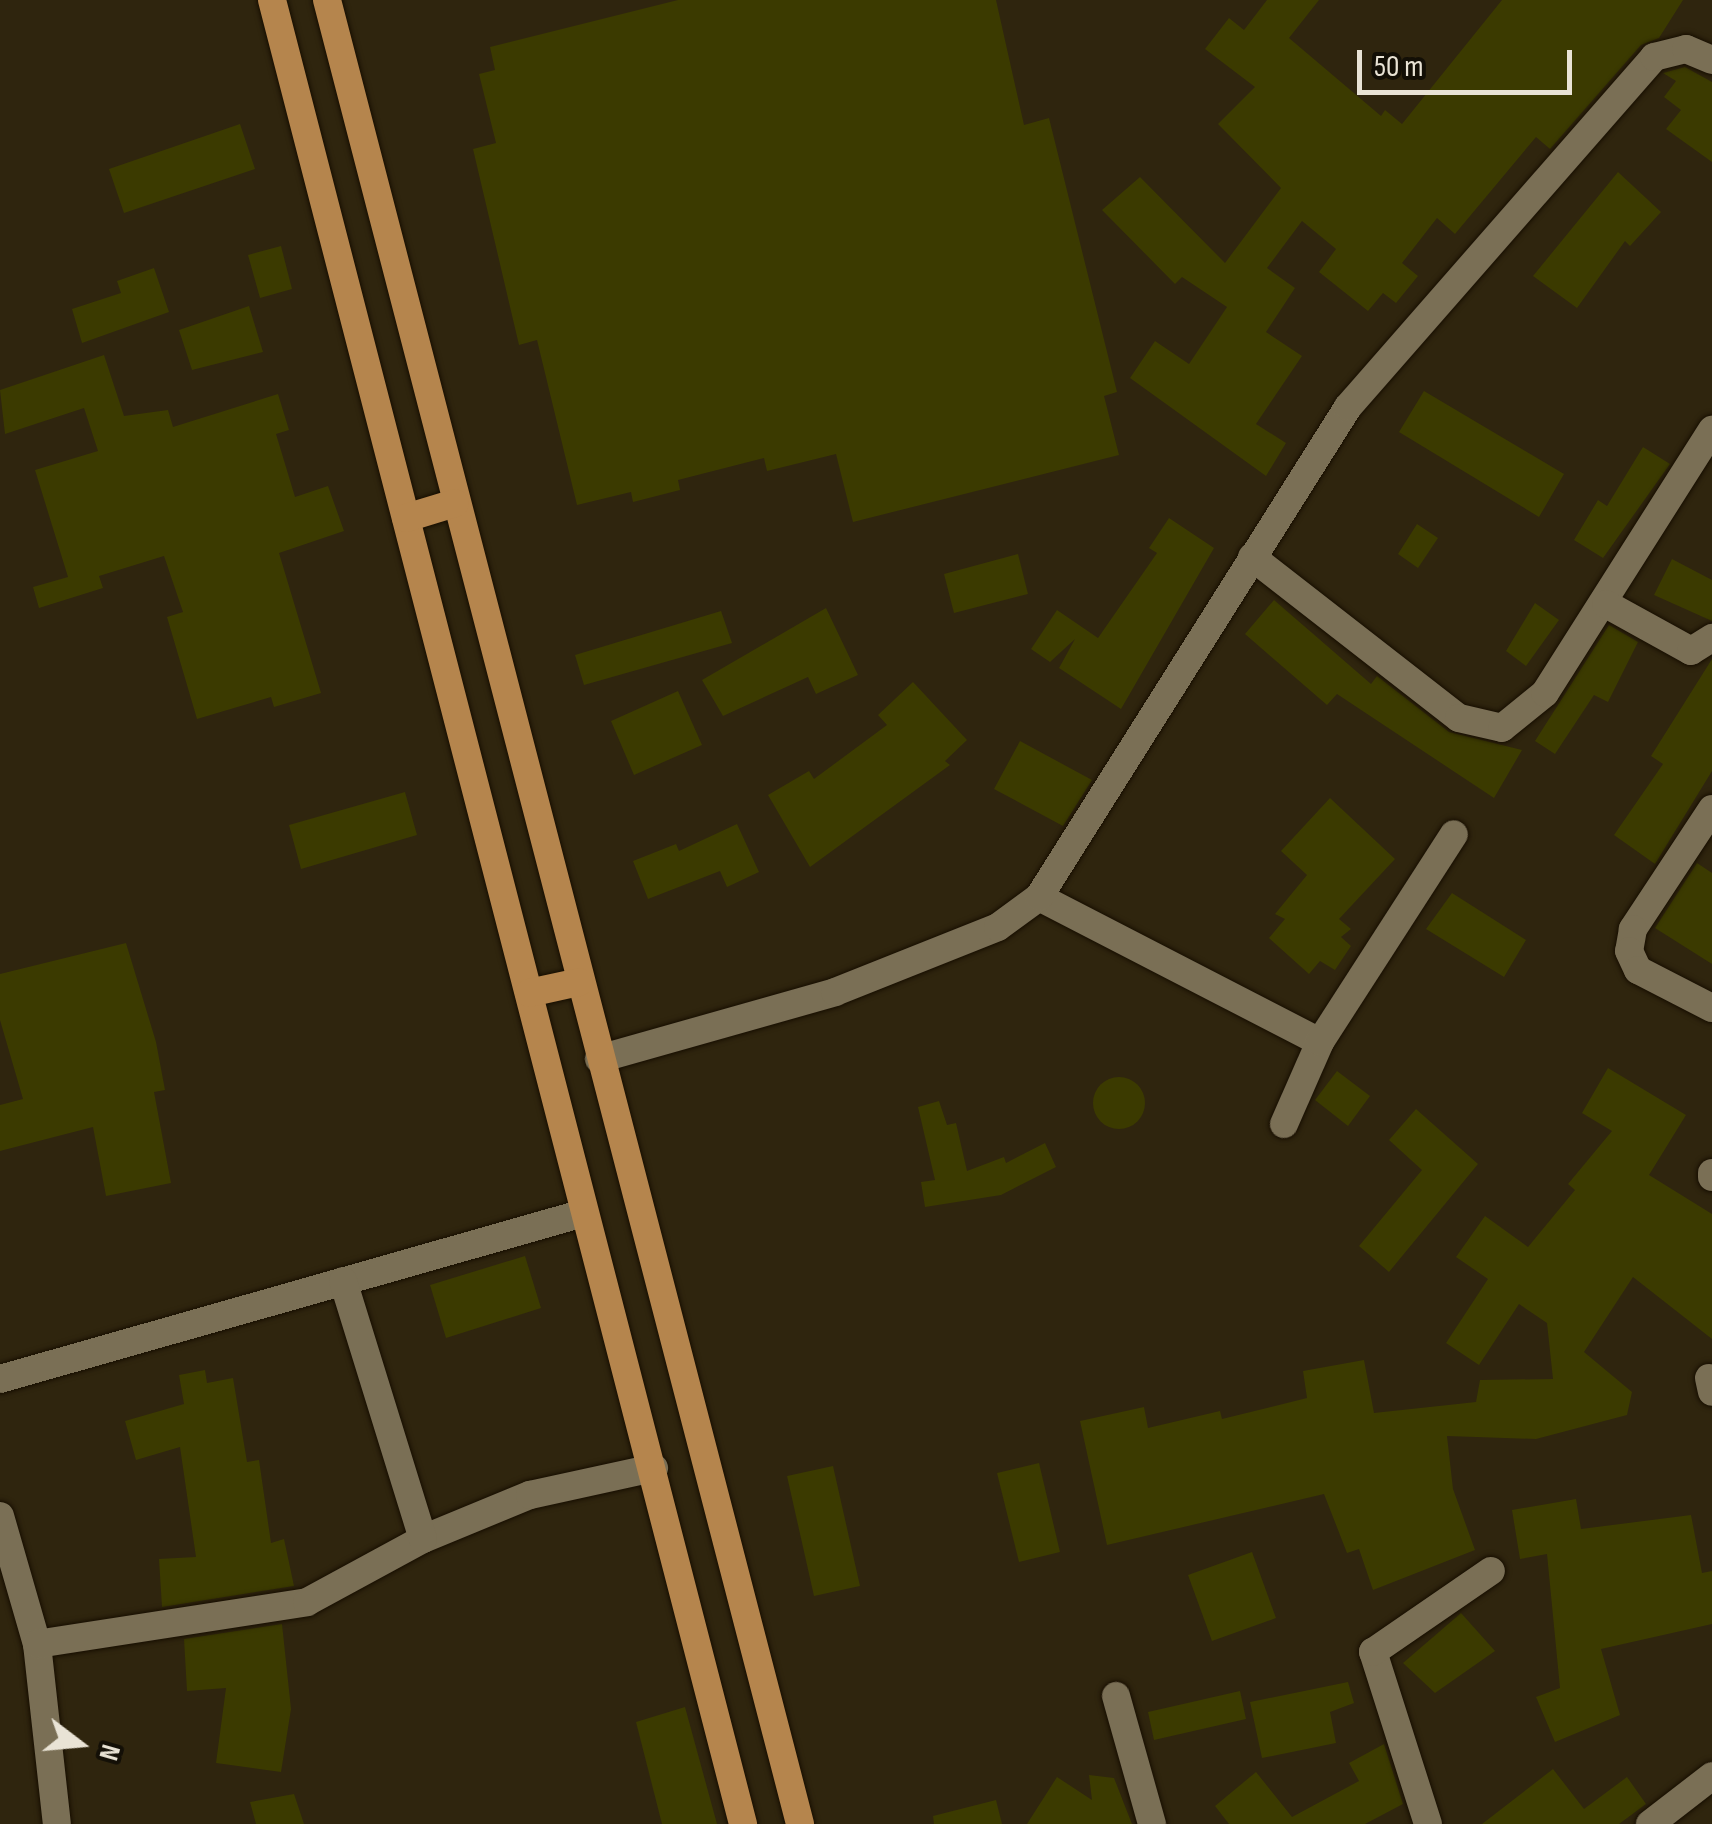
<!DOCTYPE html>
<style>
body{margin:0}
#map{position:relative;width:1712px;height:1824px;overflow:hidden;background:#2f250e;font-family:"Sofia Sans Condensed",sans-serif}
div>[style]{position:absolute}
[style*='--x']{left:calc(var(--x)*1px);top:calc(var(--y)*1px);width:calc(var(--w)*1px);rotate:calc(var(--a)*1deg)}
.building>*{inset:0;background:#3b3a00}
.round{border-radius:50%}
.roads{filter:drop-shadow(0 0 2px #170e00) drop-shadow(0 0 2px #170e00)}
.minor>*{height:28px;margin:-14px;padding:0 14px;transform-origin:14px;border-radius:14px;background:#7a6f55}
.primary>*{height:28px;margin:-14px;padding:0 14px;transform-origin:14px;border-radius:14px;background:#b5854d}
span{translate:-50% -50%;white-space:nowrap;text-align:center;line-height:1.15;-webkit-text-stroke:10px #130f06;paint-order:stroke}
.north{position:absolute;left:30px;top:1694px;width:100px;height:100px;-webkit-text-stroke:8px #130f06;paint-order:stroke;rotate:106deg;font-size:28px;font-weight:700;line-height:40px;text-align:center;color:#e9e3d5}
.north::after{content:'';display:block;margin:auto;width:35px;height:45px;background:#e9e3d5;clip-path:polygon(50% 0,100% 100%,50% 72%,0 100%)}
.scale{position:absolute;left:1357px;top:50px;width:215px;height:45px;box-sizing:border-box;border:5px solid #e9e3d5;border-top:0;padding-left:12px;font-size:30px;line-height:35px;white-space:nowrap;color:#e9e3d5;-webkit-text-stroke:8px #130f06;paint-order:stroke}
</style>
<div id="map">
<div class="building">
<i style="clip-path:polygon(678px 0,996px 0,1024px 125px,1049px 118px,1117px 392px,1104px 396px,1119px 455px,853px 522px,836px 454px,767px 471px,764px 458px,678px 480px,680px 490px,633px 502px,631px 492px,577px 505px,537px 340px,519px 345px,473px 149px,496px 143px,479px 74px,495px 70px,490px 47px)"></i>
<i style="clip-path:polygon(1267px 0,1319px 0,1289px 38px,1381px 116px,1385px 110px,1402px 124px,1502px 0,1683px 0,1659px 38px,1641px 45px,1550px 149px,1536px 137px,1455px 234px,1437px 218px,1402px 263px,1418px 276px,1396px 303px,1383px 293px,1368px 311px,1319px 272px,1336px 249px,1302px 221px,1267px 268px,1295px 288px,1266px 332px,1302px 356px,1256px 424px,1286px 443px,1266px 476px,1130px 378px,1155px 341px,1189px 364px,1227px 307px,1182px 277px,1175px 284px,1102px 210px,1140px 177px,1225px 263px,1281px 188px,1218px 124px,1255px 87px,1205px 49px,1229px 18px,1244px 30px)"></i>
<i style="clip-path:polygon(1685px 67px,1712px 82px,1712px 162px,1666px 129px,1681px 110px,1664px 97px,1676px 81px,1663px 73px)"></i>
<i style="clip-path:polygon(240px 124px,255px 169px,124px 213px,109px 169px)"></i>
<i style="clip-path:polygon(1618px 172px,1661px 212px,1630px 246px,1625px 241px,1577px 308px,1533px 276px)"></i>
<i style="clip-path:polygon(281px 246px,292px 289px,260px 298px,248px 255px)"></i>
<i style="clip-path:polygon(154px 268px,169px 312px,82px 343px,72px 309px,121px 293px,117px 281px)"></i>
<i style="clip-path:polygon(249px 306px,263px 352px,192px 370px,179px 330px)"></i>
<i style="clip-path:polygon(104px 355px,124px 416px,168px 410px,173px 427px,278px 394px,289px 430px,276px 434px,295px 497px,328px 486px,344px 531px,279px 553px,321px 693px,274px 707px,271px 697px,197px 719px,167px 617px,183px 612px,164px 556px,99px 576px,103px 588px,39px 608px,33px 587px,68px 577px,35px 470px,98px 451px,84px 408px,5px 434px,0 390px)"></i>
<i style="clip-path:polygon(1424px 391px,1564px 474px,1539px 517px,1399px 432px)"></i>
<i style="clip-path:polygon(1643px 447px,1670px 464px,1603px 558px,1574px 540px,1598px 500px,1607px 506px)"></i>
<i style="clip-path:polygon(1169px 518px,1214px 548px,1121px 709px,1059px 668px,1075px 639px,1050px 662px,1031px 649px,1057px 610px,1098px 638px,1157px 553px,1149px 548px)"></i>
<i style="clip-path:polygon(1417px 524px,1438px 538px,1418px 568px,1398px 554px)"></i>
<i style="clip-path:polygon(1018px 554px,1028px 594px,954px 613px,944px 574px)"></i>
<i style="clip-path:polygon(1672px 559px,1712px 580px,1712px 621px,1654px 595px)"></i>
<i style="clip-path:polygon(1274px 600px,1371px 684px,1377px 676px,1449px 732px,1522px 750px,1494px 798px,1337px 694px,1327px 705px,1245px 634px)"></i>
<i style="clip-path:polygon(1535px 603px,1559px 620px,1526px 666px,1506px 651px)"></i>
<i style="clip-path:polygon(826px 608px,858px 675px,816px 694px,808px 677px,723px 716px,702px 680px)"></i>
<i style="clip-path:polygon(721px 611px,732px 643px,584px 685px,575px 655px)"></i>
<i style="clip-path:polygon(1609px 625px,1638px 642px,1608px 702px,1594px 695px,1555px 754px,1535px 741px)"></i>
<i style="clip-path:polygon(1712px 659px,1712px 771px,1655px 864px,1614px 835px,1663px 764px,1651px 756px)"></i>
<i style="clip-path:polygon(913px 682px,967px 740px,945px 761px,950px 765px,810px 867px,768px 795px,809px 771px,814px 779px,887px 725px,878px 715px)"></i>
<i style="clip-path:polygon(678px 691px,702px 745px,634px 775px,611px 721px)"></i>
<i style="clip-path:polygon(1020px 741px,1092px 780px,1063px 826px,994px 789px)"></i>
<i style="clip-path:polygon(405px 792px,417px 835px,301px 869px,289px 825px)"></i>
<i style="clip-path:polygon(1330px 798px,1395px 859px,1339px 919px,1351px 929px,1341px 937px,1351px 946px,1335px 970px,1320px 961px,1309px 974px,1269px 938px,1285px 919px,1275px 914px,1307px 875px,1281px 851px)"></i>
<i style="clip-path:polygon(737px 824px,759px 872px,727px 887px,720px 871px,648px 899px,633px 861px,676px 844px,679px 851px)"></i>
<i style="clip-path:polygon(1697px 863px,1712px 873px,1712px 964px,1655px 928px)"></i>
<i style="clip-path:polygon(1452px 893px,1526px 940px,1504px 977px,1426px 929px)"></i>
<i style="clip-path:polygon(126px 943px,156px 1042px,165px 1090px,154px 1092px,171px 1183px,106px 1196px,93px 1127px,0 1151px,0 1105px,23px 1099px,0 1020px,0 974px)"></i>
<i style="clip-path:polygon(1608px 1068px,1686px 1115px,1649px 1175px,1712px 1214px,1712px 1339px,1633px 1277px,1584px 1352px,1632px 1392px,1627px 1415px,1536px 1439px,1447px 1436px,1453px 1489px,1475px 1550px,1373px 1590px,1359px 1549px,1347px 1553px,1324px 1494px,1107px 1545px,1080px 1421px,1144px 1407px,1148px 1428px,1220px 1411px,1222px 1419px,1307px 1398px,1303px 1371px,1364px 1360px,1374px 1413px,1476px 1402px,1480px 1380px,1553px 1379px,1547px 1323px,1519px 1304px,1479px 1365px,1446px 1343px,1488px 1279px,1456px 1257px,1485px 1216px,1528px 1247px,1575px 1190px,1568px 1184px,1612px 1131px,1582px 1113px)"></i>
<i style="clip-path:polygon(1337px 1071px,1370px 1096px,1348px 1126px,1315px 1100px)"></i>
<i class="round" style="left:1093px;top:1077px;width:52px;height:52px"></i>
<i style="clip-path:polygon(939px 1101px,947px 1125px,956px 1123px,967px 1171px,1004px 1157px,1006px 1163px,1045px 1143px,1056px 1167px,1001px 1195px,925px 1207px,921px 1182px,935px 1180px,918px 1107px)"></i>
<i style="clip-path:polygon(1416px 1109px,1478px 1164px,1389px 1272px,1359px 1246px,1422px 1170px,1389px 1140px)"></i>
<i style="clip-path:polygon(525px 1256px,541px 1308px,446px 1338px,430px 1285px)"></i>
<i style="clip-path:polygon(205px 1370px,207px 1383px,233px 1378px,247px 1462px,259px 1460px,271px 1543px,284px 1539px,294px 1586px,162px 1607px,159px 1559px,196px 1557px,180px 1447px,136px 1460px,125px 1421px,184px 1404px,179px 1375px)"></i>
<i style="clip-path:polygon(1039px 1463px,1060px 1552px,1019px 1562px,997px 1473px)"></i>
<i style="clip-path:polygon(833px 1466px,860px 1586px,814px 1596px,787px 1476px)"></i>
<i style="clip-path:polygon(1576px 1499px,1581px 1529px,1691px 1515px,1702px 1573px,1712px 1571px,1712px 1624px,1601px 1649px,1620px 1715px,1555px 1742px,1536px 1697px,1560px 1688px,1547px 1554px,1520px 1559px,1512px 1510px)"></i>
<i style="clip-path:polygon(1252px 1552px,1276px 1618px,1212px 1641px,1188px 1575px)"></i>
<i style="clip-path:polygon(1461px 1613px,1495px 1651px,1435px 1693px,1403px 1663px)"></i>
<i style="clip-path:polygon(282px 1624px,291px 1709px,281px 1772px,216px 1763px,226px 1688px,187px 1691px,184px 1639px)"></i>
<i style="clip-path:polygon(1348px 1682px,1354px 1703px,1330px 1712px,1336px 1743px,1262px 1758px,1250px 1702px)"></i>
<i style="clip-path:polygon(1240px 1691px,1246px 1719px,1154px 1740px,1148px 1712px)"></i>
<i style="clip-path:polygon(685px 1707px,717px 1824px,662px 1824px,636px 1722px)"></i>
<i style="clip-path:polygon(1384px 1744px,1403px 1804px,1365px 1824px,1229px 1824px,1215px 1806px,1256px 1772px,1292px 1817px,1359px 1781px,1349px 1763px)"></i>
<i style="clip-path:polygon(1553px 1769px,1584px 1809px,1627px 1777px,1646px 1804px,1619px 1824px,1482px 1824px)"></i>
<i style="clip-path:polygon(1089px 1775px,1114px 1778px,1132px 1824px,1027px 1824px,1057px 1777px,1092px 1800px)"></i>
<i style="clip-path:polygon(294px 1794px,304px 1824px,256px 1824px,250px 1802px)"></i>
<i style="clip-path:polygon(996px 1800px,1002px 1824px,934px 1824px,933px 1816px)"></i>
</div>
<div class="roads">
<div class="minor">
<i style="--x:1252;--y:557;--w:262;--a:37.9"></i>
<i style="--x:1459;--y:718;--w:44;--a:13.1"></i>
<i style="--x:1502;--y:728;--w:55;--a:-39.1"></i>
<i style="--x:1545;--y:693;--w:312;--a:-57.6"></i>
<i style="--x:1606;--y:604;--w:97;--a:28.9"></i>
<i style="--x:1691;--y:651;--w:25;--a:-32"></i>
<i style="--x:1712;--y:809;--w:144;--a:123.4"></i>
<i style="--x:1633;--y:929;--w:22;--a:100"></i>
<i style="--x:1629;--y:951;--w:21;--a:65"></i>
<i style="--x:1638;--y:970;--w:83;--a:27.2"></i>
<i style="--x:1039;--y:897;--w:316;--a:27.3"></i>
<i style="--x:599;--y:1059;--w:245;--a:-15.8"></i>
<i style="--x:835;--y:992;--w:175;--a:-21.7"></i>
<i style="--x:998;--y:927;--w:51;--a:-36.2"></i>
<i style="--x:1039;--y:897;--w:579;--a:-57.76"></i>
<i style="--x:1348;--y:407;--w:465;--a:-48.8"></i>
<i style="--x:1654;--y:57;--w:33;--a:-14"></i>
<i style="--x:1686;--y:49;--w:28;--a:23"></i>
<i style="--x:1284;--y:1124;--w:90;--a:-66.3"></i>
<i style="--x:1320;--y:1042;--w:247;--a:-57.2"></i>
<i style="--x:1712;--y:1173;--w:4;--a:90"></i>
<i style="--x:1709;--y:1378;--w:14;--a:78"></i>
<i style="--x:0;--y:1379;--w:607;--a:-15.87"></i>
<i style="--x:0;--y:1516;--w:133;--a:73.9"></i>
<i style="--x:37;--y:1644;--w:181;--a:83.7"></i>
<i style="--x:423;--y:1539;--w:116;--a:-22.4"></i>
<i style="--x:530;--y:1495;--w:127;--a:-12.3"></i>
<i style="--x:37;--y:1644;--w:273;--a:-8.8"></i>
<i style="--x:307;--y:1602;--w:132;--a:-28.5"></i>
<i style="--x:423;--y:1539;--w:270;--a:-107.2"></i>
<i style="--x:1116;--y:1696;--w:133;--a:74.3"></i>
<i style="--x:1428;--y:1824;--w:181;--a:-107.7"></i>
<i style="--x:1373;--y:1652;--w:143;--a:-34.5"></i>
<i style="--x:1650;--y:1824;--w:78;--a:-37.7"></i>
</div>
<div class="primary">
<i style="--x:272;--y:0;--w:1884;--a:75.52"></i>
<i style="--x:327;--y:0;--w:1884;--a:75.46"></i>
<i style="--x:406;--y:518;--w:51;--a:-17"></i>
<i style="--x:529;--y:993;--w:51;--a:-12.4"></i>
</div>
</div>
<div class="north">N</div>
<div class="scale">50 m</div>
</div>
